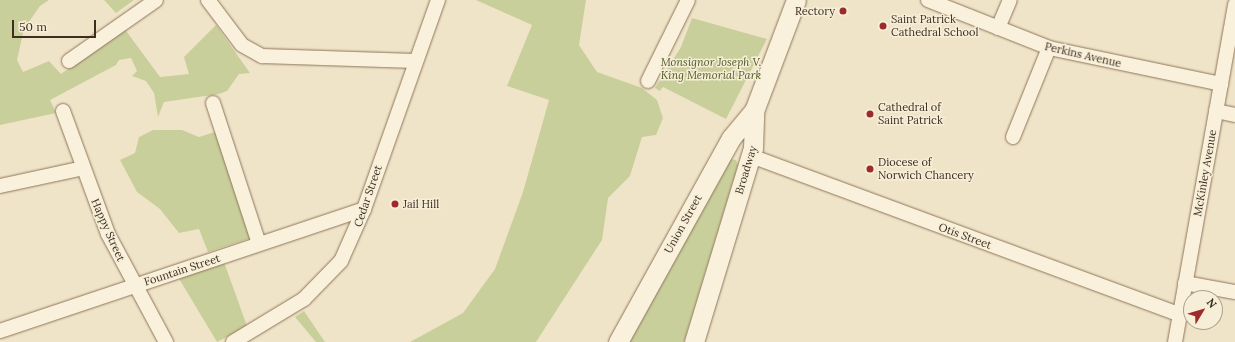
<!DOCTYPE html>
<style>
body{margin:0}
#map{position:relative;width:1235px;height:342px;overflow:hidden;background:#f0e4c8;font-family:Lora,serif}
div>[style]{position:absolute}
[style*='--x']{left:calc(var(--x)*1px);top:calc(var(--y)*1px);width:calc(var(--w)*1px);rotate:calc(var(--a)*1deg)}
.green>*{inset:0;background:#c9cf9b}
.roads{filter:drop-shadow(0 0 1px #8d765c) drop-shadow(0 0 1px #8d765c)}
.street>*{height:14px;margin:-7px;padding:0 7px;transform-origin:7px;border-radius:7px;background:#faf1dc}
.secondary>*{height:19px;margin:-9.5px;padding:0 9.5px;transform-origin:9.5px;border-radius:9.5px;background:#faf1dc}
.dots>*{width:11px;height:11px;translate:-50% -50%;box-sizing:border-box;border:2px solid #f7eed8;border-radius:50%}
span{translate:-50% -50%;white-space:nowrap;text-align:center;line-height:1.15;-webkit-text-stroke:3px #f7eed8;paint-order:stroke}
.poi-label{font-size:11px;color:#3d2e20}
.right{translate:-100% -50%;text-align:right}
.left{translate:0 -50%;text-align:left}
.street-label{font-size:11px;color:#3d2e20}
.park-label{font-size:11px;color:#4d5a26;font-style:italic}
.north{position:absolute;left:1183px;top:290px;width:40px;height:40px;box-sizing:border-box;background:#f7eed8;border:1px solid #ada18e;border-radius:50%;rotate:52deg;font-size:11px;font-weight:700;line-height:16px;text-align:center;color:#3d2e20}
.north::after{content:'';display:block;margin:auto;width:14px;height:18px;background:#9e2a2b;clip-path:polygon(50% 0,100% 100%,50% 72%,0 100%)}
.scale{position:absolute;left:12px;top:20px;width:84px;height:18px;box-sizing:border-box;border:2px solid #3d2e20;border-top:0;padding-left:5px;font-size:12px;line-height:14px;white-space:nowrap;color:#3d2e20;-webkit-text-stroke:3px #f7eed8;paint-order:stroke}
</style>
<div id="map">
<div class="green">
<i style="clip-path:polygon(0 0,49px 0,40px 6px,24px 29px,17px 60px,23px 72px,49px 61px,61px 74px,124px 28px,160px 77px,189px 74px,184px 57px,216px 25px,250px 73px,239px 74px,227px 91px,219px 94px,164px 102px,158px 117px,154px 93px,146px 81px,132px 76px,137px 71px,131px 58px,119px 60px,116px 65px,50px 100px,56px 113px,0 125px)"></i>
<i style="clip-path:polygon(104px 0,134px 0,116px 13px)"></i>
<i style="clip-path:polygon(476px 0,586px 0,579px 45px,597px 72px,642px 88px,657px 100px,663px 118px,656px 135px,642px 137px,630px 176px,608px 198px,602px 240px,536px 342px,410px 342px,463px 313px,495px 269px,523px 192px,549px 100px,507px 86px,532px 25px)"></i>
<i style="clip-path:polygon(692px 18px,767px 39px,726px 119px,663px 87px,660px 91px,655px 88px,681px 47px)"></i>
<i style="clip-path:polygon(153px 130px,182px 130px,199px 137px,215px 132px,251px 238px,208px 252px,199px 229px,179px 233px,160px 209px,137px 192px,120px 160px,135px 153px,139px 137px)"></i>
<i style="clip-path:polygon(730px 159px,736px 160px,738px 165px,684px 342px,628px 342px)"></i>
<i style="clip-path:polygon(224px 262px,247px 326px,217px 342px,178px 277px)"></i>
<i style="clip-path:polygon(304px 311px,325px 342px,316px 342px,295px 317px)"></i>
</div>
<div class="roads">
<div class="street">
<i style="--x:208;--y:0;--w:56;--a:52.9"></i>
<i style="--x:242;--y:45;--w:23;--a:29"></i>
<i style="--x:262;--y:56;--w:153;--a:1.9"></i>
<i style="--x:928;--y:0;--w:130;--a:21.6"></i>
<i style="--x:1049;--y:48;--w:176;--a:11.8"></i>
<i style="--x:998;--y:28;--w:30;--a:-67"></i>
<i style="--x:69;--y:61;--w:106;--a:-35"></i>
<i style="--x:648;--y:81;--w:90;--a:-63.7"></i>
<i style="--x:213;--y:103;--w:148;--a:71.9"></i>
<i style="--x:63;--y:111;--w:131;--a:69.9"></i>
<i style="--x:108;--y:234;--w:123;--a:61.8"></i>
<i style="--x:1216;--y:111;--w:19;--a:12"></i>
<i style="--x:1013;--y:137;--w:96;--a:-68"></i>
<i style="--x:751;--y:156;--w:458;--a:20.3"></i>
<i style="--x:0;--y:186;--w:85;--a:-12.2"></i>
<i style="--x:1185;--y:283;--w:51;--a:10.2"></i>
<i style="--x:0;--y:331;--w:384;--a:-18.5"></i>
<i style="--x:233;--y:342;--w:83;--a:-31.2"></i>
<i style="--x:304;--y:299;--w:53;--a:-45.8"></i>
<i style="--x:341;--y:261;--w:57;--a:-66.1"></i>
<i style="--x:364;--y:209;--w:222;--a:-70.5"></i>
<i style="--x:1175;--y:342;--w:343;--a:-79.9"></i>
</div>
<div class="secondary">
<i style="--x:618;--y:342;--w:233;--a:-61"></i>
<i style="--x:731;--y:138;--w:35;--a:-50"></i>
<i style="--x:694;--y:342;--w:203;--a:-73.1"></i>
<i style="--x:753;--y:148;--w:37;--a:-88"></i>
<i style="--x:754;--y:111;--w:119;--a:-69.3"></i>
</div>
</div>
<div class="dots">
<i style="left:843px;top:11px;background:#9e2a2b"></i>
<i style="left:883px;top:26px;background:#9e2a2b"></i>
<i style="left:870px;top:114px;background:#9e2a2b"></i>
<i style="left:870px;top:169px;background:#9e2a2b"></i>
<i style="left:395px;top:204px;background:#9e2a2b"></i>
</div>
<div class="poi-label">
<span class="right" style="left:835px;top:11px">Rectory</span>
<span class="left" style="left:891px;top:26px">Saint Patrick<br>Cathedral School</span>
<span class="left" style="left:878px;top:114px">Cathedral of<br>Saint Patrick</span>
<span class="left" style="left:878px;top:169px">Diocese of<br>Norwich Chancery</span>
<span class="left" style="left:403px;top:204px">Jail Hill</span>
</div>
<div class="street-label">
<span style="left:1083px;top:55px;rotate:13deg">Perkins Avenue</span>
<span style="left:746px;top:170px;rotate:-73deg">Broadway</span>
<span style="left:1205px;top:173px;rotate:-80deg">McKinley Avenue</span>
<span style="left:368px;top:196px;rotate:-71deg">Cedar Street</span>
<span style="left:683px;top:224px;rotate:-61deg">Union Street</span>
<span style="left:108px;top:230px;rotate:66deg">Happy Street</span>
<span style="left:965px;top:236px;rotate:20deg">Otis Street</span>
<span style="left:182px;top:270px;rotate:-18deg">Fountain Street</span>
</div>
<div class="park-label">
<span style="left:711px;top:69px">Monsignor Joseph V.<br>King Memorial Park</span>
</div>
<div class="north">N</div>
<div class="scale">50 m</div>
</div>
